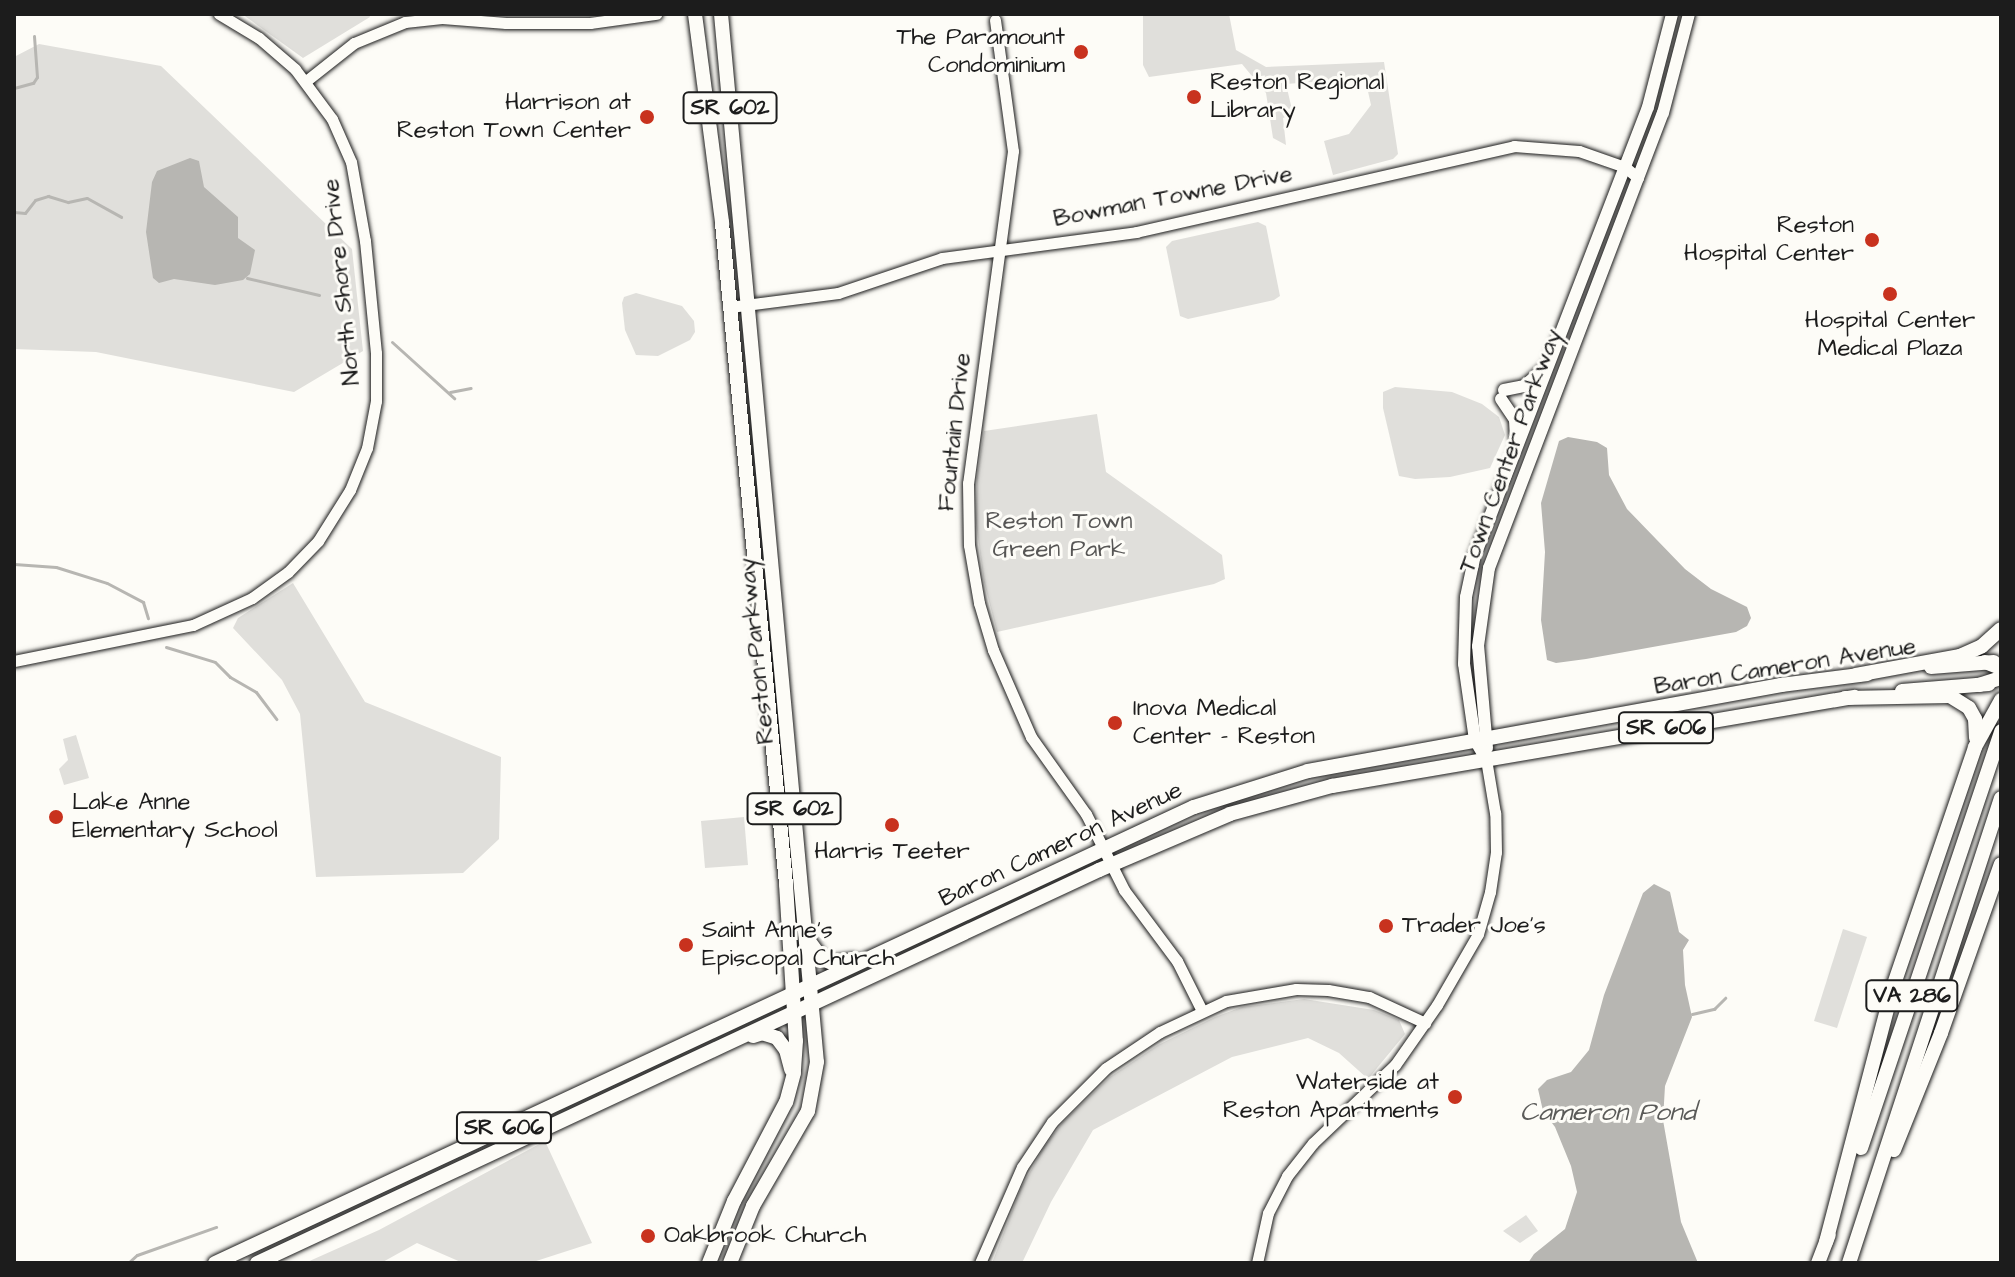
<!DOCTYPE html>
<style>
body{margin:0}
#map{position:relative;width:2015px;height:1277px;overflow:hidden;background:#fdfcf7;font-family:"Architects Daughter",sans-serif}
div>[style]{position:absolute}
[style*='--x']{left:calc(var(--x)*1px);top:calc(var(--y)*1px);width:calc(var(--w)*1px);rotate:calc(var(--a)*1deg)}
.green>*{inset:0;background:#e0dfdb}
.water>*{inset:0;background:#b7b6b2}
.stream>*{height:3px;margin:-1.5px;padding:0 1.5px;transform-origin:1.5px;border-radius:1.5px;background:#b7b6b2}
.roads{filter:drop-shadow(0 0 2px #1c1c1c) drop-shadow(0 0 2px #1c1c1c)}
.tertiary>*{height:11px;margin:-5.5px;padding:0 5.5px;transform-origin:5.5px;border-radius:5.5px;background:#fdfcf7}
.secondary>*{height:12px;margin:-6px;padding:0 6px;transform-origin:6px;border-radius:6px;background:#fdfcf7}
.primary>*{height:14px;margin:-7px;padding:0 7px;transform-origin:7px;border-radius:7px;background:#fdfcf7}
.trunk>*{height:14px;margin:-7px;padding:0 7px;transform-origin:7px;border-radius:7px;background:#fdfcf7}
.dots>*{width:22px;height:22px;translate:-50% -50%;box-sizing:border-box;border:4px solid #fdfcf7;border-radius:50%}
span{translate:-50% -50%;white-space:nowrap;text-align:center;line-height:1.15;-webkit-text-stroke:6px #fdfcf7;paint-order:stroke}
.shield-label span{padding:2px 6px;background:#fdfcf7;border:2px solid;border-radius:6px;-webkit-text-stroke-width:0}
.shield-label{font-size:22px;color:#1c1c1c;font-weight:700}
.poi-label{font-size:24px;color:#1c1c1c}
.right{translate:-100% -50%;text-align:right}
.left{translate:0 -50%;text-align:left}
.street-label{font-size:24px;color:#1c1c1c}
.park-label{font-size:24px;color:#575655}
.water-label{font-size:26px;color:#5a5a58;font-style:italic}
.frame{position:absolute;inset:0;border:16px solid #1c1c1c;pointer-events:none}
</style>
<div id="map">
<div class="green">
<i style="clip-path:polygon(242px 14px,369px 14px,370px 17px,303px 58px)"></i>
<i style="clip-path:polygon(1143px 14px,1229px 14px,1236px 50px,1266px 67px,1384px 62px,1398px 154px,1393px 159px,1333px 175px,1324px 141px,1349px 134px,1371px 105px,1365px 78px,1286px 84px,1293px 114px,1283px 118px,1286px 145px,1273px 138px,1266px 93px,1242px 64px,1149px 77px,1143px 65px)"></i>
<i style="clip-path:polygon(39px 44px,161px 66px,352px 249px,363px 351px,294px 392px,96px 352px,14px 349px,14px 57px)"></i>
<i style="clip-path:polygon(1258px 222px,1266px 226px,1280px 296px,1274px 300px,1188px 319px,1180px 316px,1166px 247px,1172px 241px)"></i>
<i style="clip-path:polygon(636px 293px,682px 306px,694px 321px,695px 332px,690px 340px,658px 356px,636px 355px,625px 330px,622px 303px,624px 297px)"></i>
<i style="clip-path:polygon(1395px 387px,1452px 392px,1482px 404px,1499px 417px,1505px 435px,1490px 468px,1450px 477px,1415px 479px,1399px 476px,1383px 408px,1383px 392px)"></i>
<i style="clip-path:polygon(1097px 414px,1106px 472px,1222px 555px,1225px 579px,1214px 584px,997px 632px,984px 582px,976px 523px,977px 477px,984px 431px)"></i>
<i style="clip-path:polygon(293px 583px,365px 702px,501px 757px,499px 839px,463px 873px,316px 877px,300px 714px,282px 680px,233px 628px,238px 618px)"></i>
<i style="clip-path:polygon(76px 735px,89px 778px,64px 785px,59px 769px,68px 760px,63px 739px)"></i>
<i style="clip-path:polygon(744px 817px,748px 865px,705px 868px,701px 821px)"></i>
<i style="clip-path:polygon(1843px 929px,1867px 937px,1837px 1028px,1814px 1021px)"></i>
<i style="clip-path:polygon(1304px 999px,1374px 1010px,1399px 1020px,1405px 1034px,1368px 1079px,1339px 1053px,1308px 1038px,1232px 1057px,1093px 1130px,1051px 1202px,1022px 1263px,992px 1263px,1021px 1188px,1044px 1147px,1063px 1122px,1110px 1077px,1158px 1045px,1215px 1017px,1242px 1007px)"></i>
<i style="clip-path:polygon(545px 1141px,592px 1243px,530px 1263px,463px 1263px,417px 1243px,381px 1263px,305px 1263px,379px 1230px)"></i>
<i style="clip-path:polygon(1526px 1215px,1538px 1231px,1520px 1243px,1503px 1231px)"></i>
</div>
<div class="water">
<i style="clip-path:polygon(190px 158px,199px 161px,204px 187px,238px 217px,238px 238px,255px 250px,250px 274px,243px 280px,215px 285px,174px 279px,159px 283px,153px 278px,146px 232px,152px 182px,157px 171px)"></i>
<i style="clip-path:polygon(1568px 437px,1597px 442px,1607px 448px,1609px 475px,1627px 509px,1685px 569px,1711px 589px,1747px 607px,1751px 618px,1747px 626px,1736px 632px,1586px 659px,1556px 663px,1547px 660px,1541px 620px,1545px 552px,1541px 503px,1559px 441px)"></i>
<i style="clip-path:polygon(1654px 884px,1670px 892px,1679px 932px,1689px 940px,1683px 950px,1685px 985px,1692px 1017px,1665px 1086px,1663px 1120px,1681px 1222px,1698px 1263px,1528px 1263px,1534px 1254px,1565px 1229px,1577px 1192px,1571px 1166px,1555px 1127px,1543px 1111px,1538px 1089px,1547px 1080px,1571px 1072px,1589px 1050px,1604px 995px,1643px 893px)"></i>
</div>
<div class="stream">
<i style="--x:14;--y:88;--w:20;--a:-15"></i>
<i style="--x:33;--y:83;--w:7;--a:-56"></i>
<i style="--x:37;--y:77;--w:41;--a:-94.2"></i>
<i style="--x:14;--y:212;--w:11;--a:5"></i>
<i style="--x:25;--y:213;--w:16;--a:-52"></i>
<i style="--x:35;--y:200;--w:14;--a:-17"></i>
<i style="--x:48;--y:196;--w:21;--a:17"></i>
<i style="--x:68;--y:202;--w:19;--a:-12"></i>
<i style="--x:87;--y:198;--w:39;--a:29"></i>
<i style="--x:247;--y:278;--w:74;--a:13.3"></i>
<i style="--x:392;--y:342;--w:84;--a:42.1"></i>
<i style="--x:450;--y:392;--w:21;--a:-11"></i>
<i style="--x:14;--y:564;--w:42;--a:4.1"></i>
<i style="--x:56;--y:567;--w:53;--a:17.4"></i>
<i style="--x:107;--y:583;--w:41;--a:27.8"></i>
<i style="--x:143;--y:602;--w:17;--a:73"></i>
<i style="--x:166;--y:647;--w:51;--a:17"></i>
<i style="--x:215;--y:662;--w:21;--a:45"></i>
<i style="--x:230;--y:677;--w:30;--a:30"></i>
<i style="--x:256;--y:692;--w:34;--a:53"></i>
<i style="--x:1692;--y:1014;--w:23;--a:-13"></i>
<i style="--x:1714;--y:1009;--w:16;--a:-45"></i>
<i style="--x:128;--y:1263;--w:12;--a:-42"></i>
<i style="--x:137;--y:1255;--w:84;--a:-19.5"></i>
</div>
<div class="roads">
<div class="tertiary">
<i style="--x:995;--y:20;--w:132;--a:82.2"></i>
<i style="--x:1013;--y:151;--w:335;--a:97.7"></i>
<i style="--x:968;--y:483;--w:62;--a:89.1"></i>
<i style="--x:969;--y:545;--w:59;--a:80.2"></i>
<i style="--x:979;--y:603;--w:49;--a:73.4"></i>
<i style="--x:993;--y:650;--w:95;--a:66.4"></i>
<i style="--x:1031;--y:737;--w:95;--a:54.5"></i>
<i style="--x:1086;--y:814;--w:85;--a:63.4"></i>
<i style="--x:1124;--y:890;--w:89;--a:53.3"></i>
<i style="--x:1177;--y:961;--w:56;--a:63.4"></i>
<i style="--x:306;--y:81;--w:61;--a:-38.4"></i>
<i style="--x:354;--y:43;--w:55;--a:-22.4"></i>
<i style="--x:405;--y:22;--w:37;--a:-6"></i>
<i style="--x:442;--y:18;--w:64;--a:4.5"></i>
<i style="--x:506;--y:23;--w:84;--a:0"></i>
<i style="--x:590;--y:23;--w:67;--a:-7.8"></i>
<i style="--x:730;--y:307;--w:109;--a:-7.4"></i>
<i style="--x:838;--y:293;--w:110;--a:-18.6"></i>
<i style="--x:942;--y:258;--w:196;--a:-7.6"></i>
<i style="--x:1136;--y:232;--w:388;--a:-12.8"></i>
<i style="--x:1514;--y:146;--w:65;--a:4.4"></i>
<i style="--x:1579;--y:151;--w:49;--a:19.2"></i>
<i style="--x:1625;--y:167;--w:17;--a:40"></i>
<i style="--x:14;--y:661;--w:183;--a:-11.4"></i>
<i style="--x:193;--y:625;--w:65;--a:-24.6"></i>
<i style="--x:252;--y:598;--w:44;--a:-35.8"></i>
<i style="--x:288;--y:572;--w:43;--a:-45.9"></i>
<i style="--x:318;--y:541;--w:60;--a:-57.9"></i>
<i style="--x:350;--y:490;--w:45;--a:-68"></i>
<i style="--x:367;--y:448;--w:48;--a:-79.2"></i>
<i style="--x:376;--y:401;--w:48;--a:-90"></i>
<i style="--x:376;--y:353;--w:113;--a:-95.6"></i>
<i style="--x:365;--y:241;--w:80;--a:-100"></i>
<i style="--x:351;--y:162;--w:47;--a:-113.8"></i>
<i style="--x:332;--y:119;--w:62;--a:-126.5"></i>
<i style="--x:295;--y:69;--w:48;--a:-139.3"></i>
<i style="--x:259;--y:38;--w:47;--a:-149"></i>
<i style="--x:980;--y:1263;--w:105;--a:-66.4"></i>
<i style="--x:1022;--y:1167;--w:54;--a:-56.3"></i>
<i style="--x:1052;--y:1122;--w:76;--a:-45"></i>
<i style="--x:1106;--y:1068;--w:65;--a:-33.7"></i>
<i style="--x:1160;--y:1032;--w:73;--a:-25.2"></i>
<i style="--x:1226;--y:1001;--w:71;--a:-9.7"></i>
<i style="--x:1296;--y:989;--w:32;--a:2"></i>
<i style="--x:1328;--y:990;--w:42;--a:9.7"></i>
<i style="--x:1369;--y:997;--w:62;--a:24.9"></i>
<i style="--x:1257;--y:1263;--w:51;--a:-77.6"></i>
<i style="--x:1268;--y:1213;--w:42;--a:-62.8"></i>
<i style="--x:1287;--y:1176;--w:42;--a:-51.8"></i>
<i style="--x:1313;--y:1143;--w:113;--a:-43.6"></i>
<i style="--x:1395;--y:1065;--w:73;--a:-55"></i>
<i style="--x:1437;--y:1005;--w:82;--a:-60"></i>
<i style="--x:1478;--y:934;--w:44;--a:-74.1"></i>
<i style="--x:1490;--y:892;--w:40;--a:-81.5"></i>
<i style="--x:1496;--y:852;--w:39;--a:-91"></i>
<i style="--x:1495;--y:813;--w:55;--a:-99.5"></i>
</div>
<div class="secondary">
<i style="--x:1504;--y:390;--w:20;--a:-11"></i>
<i style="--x:1524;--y:386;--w:26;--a:-40"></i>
<i style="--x:1501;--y:399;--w:25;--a:56"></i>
<i style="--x:1515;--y:420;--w:20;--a:87"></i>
<i style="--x:1487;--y:748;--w:102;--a:-95"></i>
<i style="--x:1478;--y:646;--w:79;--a:-82"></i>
<i style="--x:1489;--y:568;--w:487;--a:-69.1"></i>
<i style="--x:1663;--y:113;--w:102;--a:-75.3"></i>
<i style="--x:1486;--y:759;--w:22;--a:-120"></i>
<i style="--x:1475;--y:740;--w:77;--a:-98.2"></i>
<i style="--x:1464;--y:664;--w:67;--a:-88.3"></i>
<i style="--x:1466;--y:597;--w:40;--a:-78"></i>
<i style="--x:1474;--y:558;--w:483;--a:-68.9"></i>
<i style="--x:1648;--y:107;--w:96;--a:-75.5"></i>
</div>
<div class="primary">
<i style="--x:695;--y:14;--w:211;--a:82.6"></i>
<i style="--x:722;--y:223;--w:664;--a:84.47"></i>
<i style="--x:786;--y:884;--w:157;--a:86.4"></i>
<i style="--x:796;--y:1041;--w:32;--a:94"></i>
<i style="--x:794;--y:1073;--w:30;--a:105"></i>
<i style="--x:786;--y:1102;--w:112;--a:117.7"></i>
<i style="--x:734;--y:1201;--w:67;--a:112"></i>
<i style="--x:721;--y:14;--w:1052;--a:84.77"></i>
<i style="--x:817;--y:1062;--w:50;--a:100.4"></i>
<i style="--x:808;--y:1111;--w:110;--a:120.1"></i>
<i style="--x:753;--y:1206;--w:61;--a:112"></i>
<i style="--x:1931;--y:667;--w:63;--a:-4.5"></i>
<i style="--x:1902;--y:691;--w:87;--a:-4.6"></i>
<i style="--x:809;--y:941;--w:22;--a:54"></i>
<i style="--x:822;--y:959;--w:11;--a:22"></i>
<i style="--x:832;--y:963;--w:21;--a:-8"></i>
<i style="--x:753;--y:1036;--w:9;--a:-18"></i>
<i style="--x:762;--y:1033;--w:16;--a:18"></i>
<i style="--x:777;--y:1038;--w:15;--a:53"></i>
<i style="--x:786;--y:1050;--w:20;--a:75"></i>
<i style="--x:215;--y:1263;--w:1080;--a:-24.98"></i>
<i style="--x:1194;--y:807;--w:120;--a:-17.5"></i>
<i style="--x:1308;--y:771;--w:481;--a:-10.3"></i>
<i style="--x:1781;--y:685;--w:87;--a:-7.3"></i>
<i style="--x:257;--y:1263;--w:929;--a:-25.02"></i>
<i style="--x:1099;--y:870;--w:142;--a:-23.1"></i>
<i style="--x:1230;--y:814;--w:106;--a:-15.4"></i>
<i style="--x:1332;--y:786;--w:530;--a:-9.68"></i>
</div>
<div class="trunk">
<i style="--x:1985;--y:662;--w:17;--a:21"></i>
<i style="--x:1856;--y:675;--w:106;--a:-10.4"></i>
<i style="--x:1960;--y:656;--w:24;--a:-24"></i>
<i style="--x:1982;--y:646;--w:25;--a:-42"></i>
<i style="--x:1979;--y:685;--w:23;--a:-18"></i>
<i style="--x:1845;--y:698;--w:105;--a:-1.1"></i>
<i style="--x:1950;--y:696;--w:22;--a:32"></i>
<i style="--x:1969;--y:708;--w:13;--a:61"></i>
<i style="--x:1975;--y:719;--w:19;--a:87"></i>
<i style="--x:1861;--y:1148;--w:440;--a:-71.4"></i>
<i style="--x:1894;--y:1150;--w:126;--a:-68.1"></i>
<i style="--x:1941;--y:1033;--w:179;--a:-70.5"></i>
<i style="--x:1826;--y:1242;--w:260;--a:-75.3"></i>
<i style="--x:1892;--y:990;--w:257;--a:-71.1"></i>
<i style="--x:1975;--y:747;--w:54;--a:-61"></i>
<i style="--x:1818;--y:1263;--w:30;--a:-69"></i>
<i style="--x:1849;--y:1263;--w:489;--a:-71.9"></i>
</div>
</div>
<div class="dots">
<i style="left:1081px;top:52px;background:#c8321e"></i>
<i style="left:1194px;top:97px;background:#c8321e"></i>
<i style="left:647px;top:117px;background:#c8321e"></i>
<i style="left:1872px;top:240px;background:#c8321e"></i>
<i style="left:1890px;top:294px;background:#c8321e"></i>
<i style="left:1115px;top:723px;background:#c8321e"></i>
<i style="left:56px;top:817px;background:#c8321e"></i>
<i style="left:892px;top:825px;background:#c8321e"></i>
<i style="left:1386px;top:926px;background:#c8321e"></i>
<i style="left:686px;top:945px;background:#c8321e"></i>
<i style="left:1455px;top:1097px;background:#c8321e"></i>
<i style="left:648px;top:1236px;background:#c8321e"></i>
</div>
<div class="shield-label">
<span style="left:730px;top:108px">SR 602</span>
<span style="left:1666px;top:728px">SR 606</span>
<span style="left:794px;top:809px">SR 602</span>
<span style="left:1912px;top:996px">VA 286</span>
<span style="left:504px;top:1128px">SR 606</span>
</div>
<div class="poi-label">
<span class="right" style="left:1065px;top:52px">The Paramount<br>Condominium</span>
<span class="left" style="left:1210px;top:97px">Reston Regional<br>Library</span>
<span class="right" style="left:631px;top:117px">Harrison at<br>Reston Town Center</span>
<span class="right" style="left:1854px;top:240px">Reston<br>Hospital Center</span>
<span style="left:1890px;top:335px">Hospital Center<br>Medical Plaza</span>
<span class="left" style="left:1133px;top:723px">Inova Medical<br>Center - Reston</span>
<span class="left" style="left:72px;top:817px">Lake Anne<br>Elementary School</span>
<span style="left:892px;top:852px">Harris Teeter</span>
<span class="left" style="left:1402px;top:926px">Trader Joe's</span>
<span class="left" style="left:702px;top:945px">Saint Anne's<br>Episcopal Church</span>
<span class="right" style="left:1439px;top:1097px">Waterside at<br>Reston Apartments</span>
<span class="left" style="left:664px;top:1236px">Oakbrook Church</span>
</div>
<div class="street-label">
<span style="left:1173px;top:197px;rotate:-11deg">Bowman Towne Drive</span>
<span style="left:342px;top:282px;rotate:-96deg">North Shore Drive</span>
<span style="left:955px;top:432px;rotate:-84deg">Fountain Drive</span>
<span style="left:1511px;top:451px;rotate:-70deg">Town Center Parkway</span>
<span style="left:757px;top:651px;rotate:-96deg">Reston Parkway</span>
<span style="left:1785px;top:667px;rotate:-9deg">Baron Cameron Avenue</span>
<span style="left:1061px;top:845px;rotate:-25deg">Baron Cameron Avenue</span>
</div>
<div class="park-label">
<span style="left:1059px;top:536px">Reston Town<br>Green Park</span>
</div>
<div class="water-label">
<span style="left:1608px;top:1113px">Cameron Pond</span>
</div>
<div class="frame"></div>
</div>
